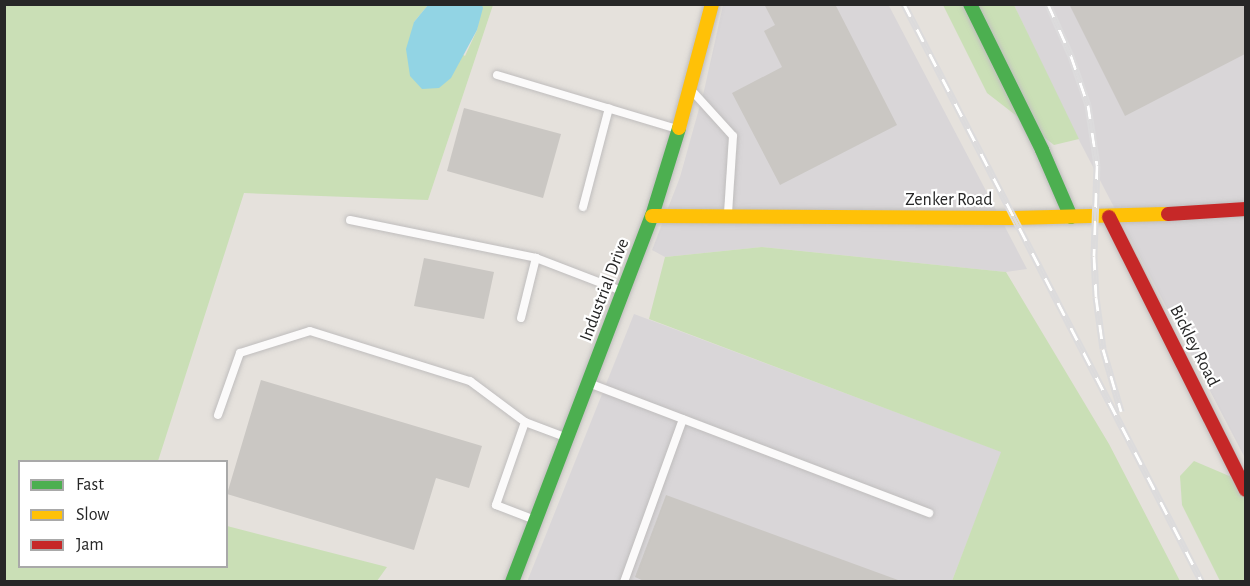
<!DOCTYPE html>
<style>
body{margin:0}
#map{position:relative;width:1250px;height:586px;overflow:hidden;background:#e5e1dc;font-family:"Alegreya Sans",sans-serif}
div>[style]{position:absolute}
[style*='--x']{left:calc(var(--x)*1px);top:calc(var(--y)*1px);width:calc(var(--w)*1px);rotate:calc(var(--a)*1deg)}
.industrial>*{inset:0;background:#d9d6d8}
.green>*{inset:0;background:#cadfb6}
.water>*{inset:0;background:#92d4e4}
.building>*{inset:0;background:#cac7c3}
.roads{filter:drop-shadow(0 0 2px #bfbdbd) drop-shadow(0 0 2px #bfbdbd)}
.lane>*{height:8px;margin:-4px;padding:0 4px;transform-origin:4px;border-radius:4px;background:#fbfafa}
.fast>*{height:14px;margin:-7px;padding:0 7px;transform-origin:7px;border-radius:7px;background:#4caf50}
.slow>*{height:14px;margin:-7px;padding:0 7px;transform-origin:7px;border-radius:7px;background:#ffc107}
.jam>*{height:14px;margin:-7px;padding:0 7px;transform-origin:7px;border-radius:7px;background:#c62828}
.rail>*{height:7px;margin-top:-3.5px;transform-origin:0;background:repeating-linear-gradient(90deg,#fff 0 14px,#dcdbdc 0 28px);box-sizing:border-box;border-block:2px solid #dcdbdc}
span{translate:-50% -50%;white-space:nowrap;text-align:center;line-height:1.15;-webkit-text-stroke:4.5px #fff;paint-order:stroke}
.street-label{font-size:18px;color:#272727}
.frame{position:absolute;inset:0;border:6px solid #272727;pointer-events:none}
.legend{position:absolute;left:18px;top:460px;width:210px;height:108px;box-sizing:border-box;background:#fff;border:2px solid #a9a9a9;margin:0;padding:8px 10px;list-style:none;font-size:18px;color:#272727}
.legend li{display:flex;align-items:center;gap:12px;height:30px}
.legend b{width:30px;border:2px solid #a9a9a9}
</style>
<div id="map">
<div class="industrial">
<i style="clip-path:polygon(888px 4px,1027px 269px,1006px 272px,762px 247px,665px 257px,652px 250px,680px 177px,704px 91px,723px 5px)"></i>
<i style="clip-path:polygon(1014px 5px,1245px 5px,1245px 458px,1068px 119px)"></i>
<i style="clip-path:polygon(634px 314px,1002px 452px,952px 581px,527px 582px)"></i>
</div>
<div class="green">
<i style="clip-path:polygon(4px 5px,428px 5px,414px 22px,465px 56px,477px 30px,482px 5px,493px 5px,428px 200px,244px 193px,158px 461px,20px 462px,20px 566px,226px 566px,227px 526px,387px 567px,377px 581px,5px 581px)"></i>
<i style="clip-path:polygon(943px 5px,1014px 5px,1079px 139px,1054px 145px,987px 93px)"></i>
<i style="clip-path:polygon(762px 247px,1006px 272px,1109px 444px,1180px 581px,952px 581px,1001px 452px,649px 319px,665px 257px)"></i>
<i style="clip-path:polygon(1194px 461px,1241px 481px,1245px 490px,1245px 581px,1220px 581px,1182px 505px,1180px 476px)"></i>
</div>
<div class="water">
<i style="clip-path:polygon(428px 5px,482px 5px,483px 8px,477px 30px,451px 78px,439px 88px,422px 89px,410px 76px,406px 49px,414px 22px)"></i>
</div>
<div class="building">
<i style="clip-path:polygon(764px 4px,835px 4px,897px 125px,780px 185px,732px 93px,782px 67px,764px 31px,775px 25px)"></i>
<i style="clip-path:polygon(1069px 4px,1245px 4px,1245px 54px,1125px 116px)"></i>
<i style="clip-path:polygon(464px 108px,561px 134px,543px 198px,447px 171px)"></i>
<i style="clip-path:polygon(424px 258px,494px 272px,484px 319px,414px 306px)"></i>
<i style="clip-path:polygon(261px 380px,482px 446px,469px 488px,436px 478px,414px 550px,227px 494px)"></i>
<i style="clip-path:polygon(666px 495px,898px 580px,898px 582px,646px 582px,635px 577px)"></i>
</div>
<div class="roads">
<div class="lane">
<i style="--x:497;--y:75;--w:188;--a:16.7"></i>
<i style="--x:694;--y:93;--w:58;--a:47.8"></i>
<i style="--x:733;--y:136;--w:77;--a:93.7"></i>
<i style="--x:583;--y:207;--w:102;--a:-75.3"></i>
<i style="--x:350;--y:220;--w:190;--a:11.5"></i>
<i style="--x:536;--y:258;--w:92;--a:21"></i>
<i style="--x:521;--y:318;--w:62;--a:-76"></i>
<i style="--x:591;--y:384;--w:362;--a:20.9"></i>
<i style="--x:218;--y:415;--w:66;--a:-70.5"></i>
<i style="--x:240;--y:353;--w:73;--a:-17.4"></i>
<i style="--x:310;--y:331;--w:168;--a:17.4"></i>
<i style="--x:470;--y:381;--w:69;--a:36.7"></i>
<i style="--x:525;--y:422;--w:43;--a:20.6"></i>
<i style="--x:525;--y:422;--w:88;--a:109.3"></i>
<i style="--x:496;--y:505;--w:39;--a:21"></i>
<i style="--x:624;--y:582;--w:173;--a:-70.1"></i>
</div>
<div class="fast">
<i style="--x:970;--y:4;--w:163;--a:63.7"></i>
<i style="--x:1042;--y:150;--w:73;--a:66.6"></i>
<i style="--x:512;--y:582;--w:392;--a:-69.1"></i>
<i style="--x:652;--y:216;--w:92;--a:-72.9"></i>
</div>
<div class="slow">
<i style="--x:679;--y:128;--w:128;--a:-75.1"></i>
<i style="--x:652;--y:216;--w:362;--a:0.3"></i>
<i style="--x:1014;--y:218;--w:154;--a:-1.5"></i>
</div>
<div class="jam">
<i style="--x:1168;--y:214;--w:78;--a:-3.7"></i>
<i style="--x:1109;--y:217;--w:305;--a:63.4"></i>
</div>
</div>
<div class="rail">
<i style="--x:904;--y:4;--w:650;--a:62.73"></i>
<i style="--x:1048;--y:4;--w:57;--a:66.1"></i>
<i style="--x:1071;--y:56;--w:52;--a:70.9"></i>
<i style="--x:1088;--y:105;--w:61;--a:81.5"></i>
<i style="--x:1097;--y:165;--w:91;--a:91.9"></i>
<i style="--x:1094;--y:256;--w:41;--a:87.2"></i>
<i style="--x:1096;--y:297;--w:52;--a:82.3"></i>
<i style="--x:1103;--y:349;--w:65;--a:73.8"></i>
</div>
<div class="street-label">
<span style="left:949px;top:200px">Zenker Road</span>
<span style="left:605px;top:290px;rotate:-69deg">Industrial Drive</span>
<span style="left:1194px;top:346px;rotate:63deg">Bickley Road</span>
</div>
<div class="frame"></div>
<ul class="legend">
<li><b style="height:8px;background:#4caf50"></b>Fast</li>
<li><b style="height:8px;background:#ffc107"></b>Slow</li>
<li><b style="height:8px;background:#c62828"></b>Jam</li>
</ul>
</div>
